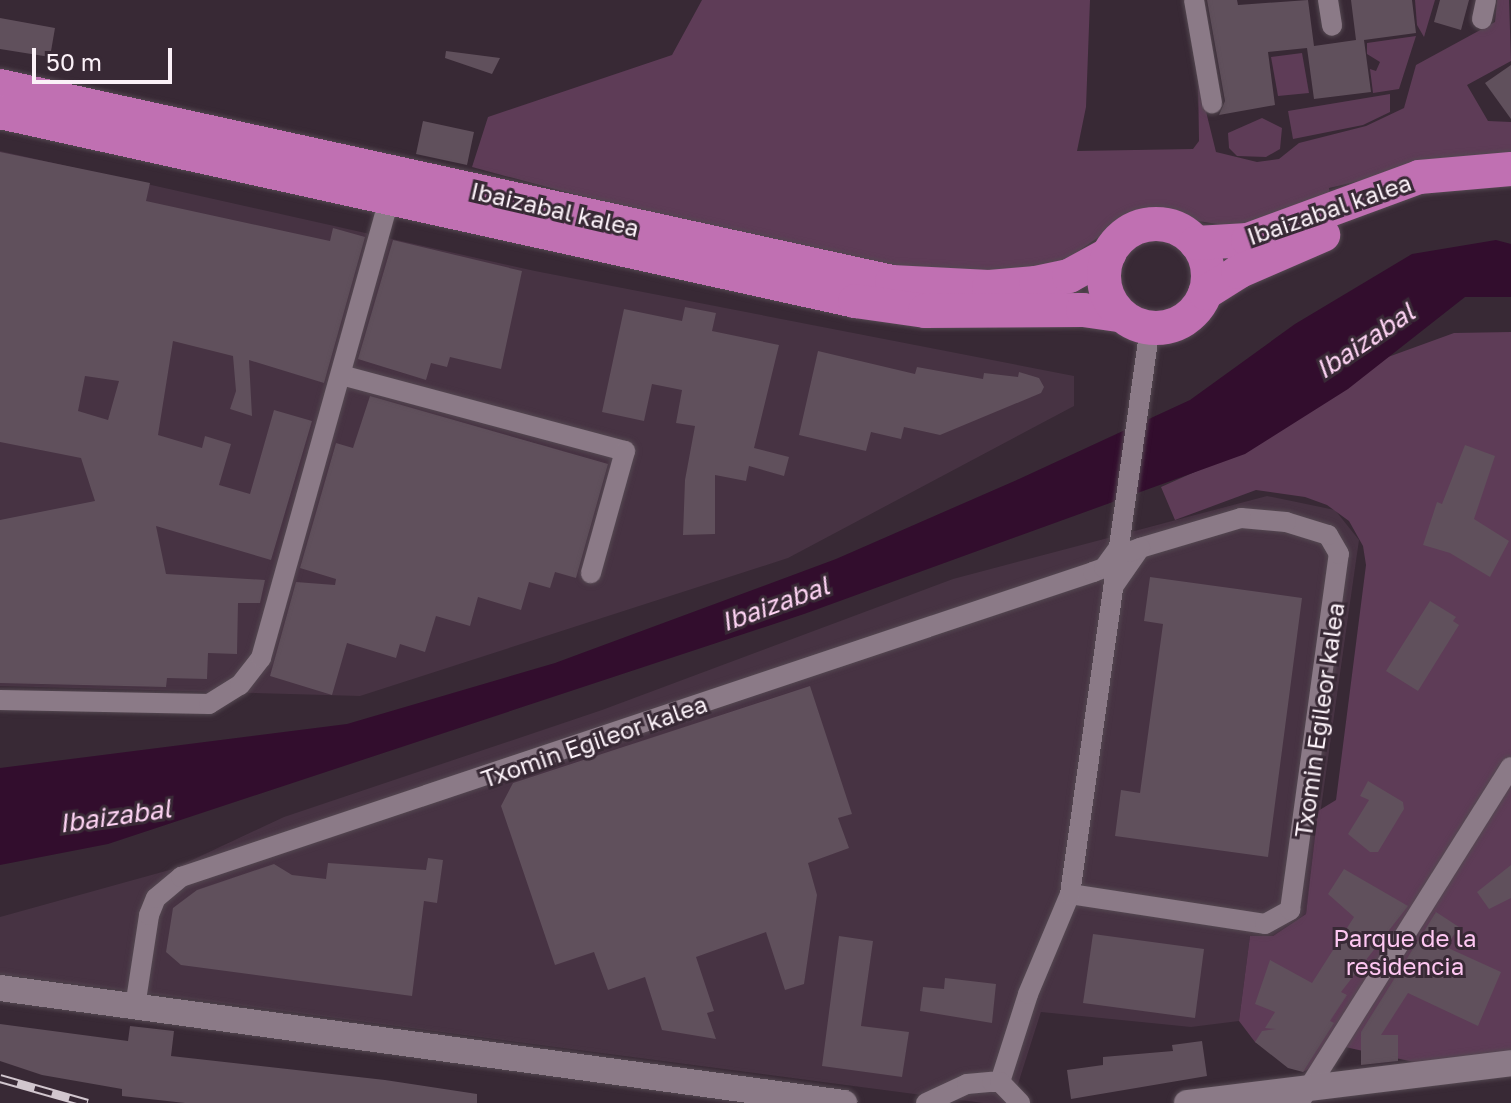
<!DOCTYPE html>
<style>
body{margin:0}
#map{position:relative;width:1511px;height:1103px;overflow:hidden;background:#382935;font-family:"Golos Text",sans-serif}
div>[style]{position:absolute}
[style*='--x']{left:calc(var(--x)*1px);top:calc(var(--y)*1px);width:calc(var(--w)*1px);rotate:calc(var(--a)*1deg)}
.built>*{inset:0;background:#473343}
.green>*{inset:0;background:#5e3c57}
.water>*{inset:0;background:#320d2d}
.building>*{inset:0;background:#60505c}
.roads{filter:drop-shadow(0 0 2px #544851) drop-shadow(0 0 2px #544851)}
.minor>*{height:20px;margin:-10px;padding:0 10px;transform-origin:10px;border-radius:10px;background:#8b7a87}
.tertiary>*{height:26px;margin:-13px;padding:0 13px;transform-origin:13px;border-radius:13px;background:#8b7a87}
.trunk>*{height:34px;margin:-17px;padding:0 17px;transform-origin:17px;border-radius:17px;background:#c070b2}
.trunk>.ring{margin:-17px;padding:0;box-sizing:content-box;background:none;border:34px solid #c070b2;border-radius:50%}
.rail>*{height:9px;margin-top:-4.5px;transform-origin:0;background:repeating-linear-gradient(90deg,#382935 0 18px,#d1c6ce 0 36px);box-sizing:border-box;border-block:2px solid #d1c6ce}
span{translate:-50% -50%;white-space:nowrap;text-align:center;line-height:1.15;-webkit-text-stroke:6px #382935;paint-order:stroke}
.street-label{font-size:24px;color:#fbf1f8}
.park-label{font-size:24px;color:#fec7f2}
.water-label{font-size:26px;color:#fed4f4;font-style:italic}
.scale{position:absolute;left:32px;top:48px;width:140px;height:36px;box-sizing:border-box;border:4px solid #fbf1f8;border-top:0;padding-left:10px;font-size:24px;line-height:28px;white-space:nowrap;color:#fbf1f8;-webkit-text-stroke:6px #382935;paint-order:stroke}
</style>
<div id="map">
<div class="built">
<i style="clip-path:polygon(0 151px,535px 271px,1074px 376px,1074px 406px,788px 558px,360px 696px,0 686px)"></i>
<i style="clip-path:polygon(1267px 496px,1335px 510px,1359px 540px,1306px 914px,1273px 936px,1250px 936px,1239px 1021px,1191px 1027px,1041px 1012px,1012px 1103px,983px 1103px,0 974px,0 917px,173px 869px,284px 817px,602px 710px,953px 579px)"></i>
</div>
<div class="green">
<i style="clip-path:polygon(702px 0,1090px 0,1086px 107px,1077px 151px,1193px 149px,1199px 141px,1198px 79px,1216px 152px,1257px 162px,1279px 159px,1299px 143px,1366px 126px,1404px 108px,1416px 65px,1495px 22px,1497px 0,1509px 0,1511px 61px,1467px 85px,1488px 121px,1511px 122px,1511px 154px,1467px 156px,1329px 188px,1330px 196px,1250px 229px,1146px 213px,1119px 223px,1057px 266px,1014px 272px,872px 264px,667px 219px,472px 167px,488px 117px,672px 55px)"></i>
<i style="clip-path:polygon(1415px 0,1435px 0,1424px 37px,1417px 25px)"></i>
<i style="clip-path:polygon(1416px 36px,1399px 89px,1373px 93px,1370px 69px,1376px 71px,1380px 62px,1367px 54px,1367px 43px)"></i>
<i style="clip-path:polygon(1302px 53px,1309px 93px,1278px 96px,1271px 57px)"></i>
<i style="clip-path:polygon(1390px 94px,1390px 112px,1363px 125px,1293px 139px,1288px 111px)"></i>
<i style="clip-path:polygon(1262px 118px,1282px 128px,1280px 149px,1266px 157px,1237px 156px,1229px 148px,1228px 133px)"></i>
<i style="clip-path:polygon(1511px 332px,1511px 1053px,1423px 1064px,1345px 1047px,1303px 1072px,1255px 1042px,1239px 1021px,1250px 936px,1273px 936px,1306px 914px,1318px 811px,1336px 800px,1366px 565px,1363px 546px,1349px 521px,1327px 505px,1305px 497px,1256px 490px,1175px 520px,1161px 487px,1264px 441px,1388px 357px,1454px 333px)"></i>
</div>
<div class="water">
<i style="clip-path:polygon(1496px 240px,1511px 244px,1511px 297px,1465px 297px,1348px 389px,1245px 454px,804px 614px,108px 844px,0 865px,0 768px,347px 724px,555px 663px,836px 559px,1019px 479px,1190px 400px,1295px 324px,1412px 254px)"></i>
</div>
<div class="building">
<i style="clip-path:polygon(1207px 0,1237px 0,1238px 5px,1308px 0,1314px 46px,1356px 40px,1351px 0,1412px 0,1416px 33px,1364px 40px,1371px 92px,1314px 99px,1307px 48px,1268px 52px,1275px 105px,1219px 115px,1225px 101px)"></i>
<i style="clip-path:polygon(1440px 0,1469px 0,1461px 30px,1434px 22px)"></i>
<i style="clip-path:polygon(0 18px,55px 28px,50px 57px,0 49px)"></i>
<i style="clip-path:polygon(446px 51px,500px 58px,492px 74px,445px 58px)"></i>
<i style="clip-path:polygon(1511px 65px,1511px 119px,1485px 83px)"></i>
<i style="clip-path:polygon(423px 121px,474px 132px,467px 165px,416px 154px)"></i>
<i style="clip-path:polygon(evenodd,0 152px,150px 183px,146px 201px,330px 241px,333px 228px,365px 237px,324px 383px,249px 360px,252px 416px,230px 409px,236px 391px,233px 356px,173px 341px,158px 435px,202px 448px,205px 436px,231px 444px,219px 485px,250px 494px,274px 410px,312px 421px,271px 560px,156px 526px,166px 574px,265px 580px,260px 603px,238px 603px,237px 654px,208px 653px,207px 679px,167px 678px,166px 687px,0 683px,0 520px,95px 501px,81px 458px,0 442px,0 152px,85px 376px,119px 381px,108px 420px,78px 411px,85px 376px)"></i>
<i style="clip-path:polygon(393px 240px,522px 271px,501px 369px,450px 357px,447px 367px,431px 363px,426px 380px,358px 359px)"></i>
<i style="clip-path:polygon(685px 307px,716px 313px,712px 331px,779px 345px,754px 448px,789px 457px,784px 476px,749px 466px,746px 481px,715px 475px,715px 534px,683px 535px,685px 480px,695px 426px,676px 423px,682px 390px,652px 384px,644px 421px,602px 412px,624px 309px,682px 321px)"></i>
<i style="clip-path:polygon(818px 351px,915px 374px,917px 367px,983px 379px,984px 373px,1018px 377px,1019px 372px,1039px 378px,1044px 387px,1041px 393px,940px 435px,904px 427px,901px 439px,871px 432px,866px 451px,799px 435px)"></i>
<i style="clip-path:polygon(370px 396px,608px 464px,576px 578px,555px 572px,550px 588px,529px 582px,521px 610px,478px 597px,470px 626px,436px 616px,425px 652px,400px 644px,396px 658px,347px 643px,332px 695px,270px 676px,296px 582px,335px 585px,336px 579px,300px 568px,336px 443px,353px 448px)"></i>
<i style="clip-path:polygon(1465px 445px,1495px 456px,1474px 519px,1509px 541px,1490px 577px,1450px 553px,1423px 545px,1437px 502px,1442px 504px)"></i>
<i style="clip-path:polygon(1150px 577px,1302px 598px,1268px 857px,1115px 836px,1121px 790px,1140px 793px,1163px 624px,1144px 621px)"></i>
<i style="clip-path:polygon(1430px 601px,1456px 617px,1453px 621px,1459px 625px,1418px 691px,1386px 671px)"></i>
<i style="clip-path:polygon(810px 686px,852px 814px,838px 818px,849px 848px,808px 863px,817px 895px,804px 984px,785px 990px,766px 932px,696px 957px,714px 1011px,707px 1013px,716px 1039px,662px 1030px,645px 977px,608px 990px,594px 952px,555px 965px,501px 806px,513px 783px)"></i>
<i style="clip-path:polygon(1368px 781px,1403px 802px,1404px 809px,1378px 852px,1370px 852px,1348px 834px,1369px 800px,1360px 796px)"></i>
<i style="clip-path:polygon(428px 858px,443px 860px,437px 903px,424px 901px,412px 996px,181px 965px,166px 952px,173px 908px,197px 890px,274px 864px,292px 875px,326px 879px,328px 863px,426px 870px)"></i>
<i style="clip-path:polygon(1511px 865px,1511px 898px,1489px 909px,1477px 892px)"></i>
<i style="clip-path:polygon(1344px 869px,1408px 906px,1341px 992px,1347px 995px,1330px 1021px,1334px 1023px,1303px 1072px,1288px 1068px,1255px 1042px,1262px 1031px,1276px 1029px,1265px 1028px,1275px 1012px,1255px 1004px,1270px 960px,1312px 983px,1354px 917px,1328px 894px)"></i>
<i style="clip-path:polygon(1436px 912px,1459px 927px,1446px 947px,1501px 972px,1478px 1026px,1408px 993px,1381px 1035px,1398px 1035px,1398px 1061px,1361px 1065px,1361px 1032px)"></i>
<i style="clip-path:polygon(1093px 934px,1204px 949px,1195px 1018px,1083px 1003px)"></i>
<i style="clip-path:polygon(839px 936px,873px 941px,861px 1026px,909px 1032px,902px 1077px,822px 1066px)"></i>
<i style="clip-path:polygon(945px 978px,996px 984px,992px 1023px,920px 1011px,923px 987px,944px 989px)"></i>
<i style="clip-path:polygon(0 1024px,128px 1041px,130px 1026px,174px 1031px,171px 1056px,385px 1080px,477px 1094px,477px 1103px,185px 1103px,122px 1096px,122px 1089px,42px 1075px,0 1061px)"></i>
<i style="clip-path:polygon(1202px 1041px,1207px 1076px,1071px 1099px,1067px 1070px,1103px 1065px,1103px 1057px,1173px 1051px,1172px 1045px)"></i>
</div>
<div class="roads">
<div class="minor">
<i style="--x:1194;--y:0;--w:105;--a:80.1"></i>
<i style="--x:1328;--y:0;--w:26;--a:81"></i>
<i style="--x:1482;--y:19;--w:19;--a:-78"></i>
<i style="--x:341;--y:375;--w:294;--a:15"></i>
<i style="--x:625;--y:451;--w:127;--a:105.6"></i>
<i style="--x:0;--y:700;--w:209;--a:1.1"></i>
<i style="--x:209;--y:704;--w:36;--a:-32"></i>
<i style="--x:240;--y:685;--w:34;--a:-52"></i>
<i style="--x:261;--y:658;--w:480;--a:-74.4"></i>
<i style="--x:1070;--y:894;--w:197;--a:8.7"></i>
<i style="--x:1265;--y:924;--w:29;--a:-29"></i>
<i style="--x:1290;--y:910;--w:359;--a:-82.2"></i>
<i style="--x:1339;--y:554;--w:22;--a:-120"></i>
<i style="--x:1328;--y:535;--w:44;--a:-162.8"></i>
<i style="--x:1286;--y:522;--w:45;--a:-174.9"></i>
<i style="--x:1241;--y:518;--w:105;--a:163.5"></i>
<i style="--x:1140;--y:548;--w:47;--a:124.7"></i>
<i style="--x:135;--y:1007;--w:93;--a:-81.3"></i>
<i style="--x:149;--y:915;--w:18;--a:-68"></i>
<i style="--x:156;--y:898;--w:33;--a:-40"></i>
<i style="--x:181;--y:877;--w:962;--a:-18.49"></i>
<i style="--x:1093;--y:572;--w:12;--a:-20"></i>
<i style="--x:1104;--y:568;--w:26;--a:-54"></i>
<i style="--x:1119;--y:547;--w:11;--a:27"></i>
<i style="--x:1129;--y:552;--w:12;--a:-20"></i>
<i style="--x:1000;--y:1082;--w:92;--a:-72.3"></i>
<i style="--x:1028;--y:994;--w:108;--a:-67.2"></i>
<i style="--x:1070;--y:894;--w:573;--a:-81.97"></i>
<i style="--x:926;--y:1103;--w:45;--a:-24.9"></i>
<i style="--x:967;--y:1084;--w:25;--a:-5"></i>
<i style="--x:992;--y:1082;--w:8;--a:0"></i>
<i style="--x:1000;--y:1082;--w:29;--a:46"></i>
<i style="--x:1299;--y:1103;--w:397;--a:-57.8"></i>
</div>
<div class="tertiary">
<i style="--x:0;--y:988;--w:852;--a:7.76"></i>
<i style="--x:1187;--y:1103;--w:326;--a:-7"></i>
</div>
<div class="trunk">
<i style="--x:0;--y:86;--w:913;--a:12.39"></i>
<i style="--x:892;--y:282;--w:97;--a:3"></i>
<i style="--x:989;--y:287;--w:47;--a:-4.9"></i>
<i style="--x:1036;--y:283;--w:34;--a:-12"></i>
<i style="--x:1069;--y:276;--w:46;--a:-28.8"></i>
<i style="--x:0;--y:112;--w:876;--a:12.46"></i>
<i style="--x:855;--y:301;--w:71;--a:8.1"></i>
<i style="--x:925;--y:311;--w:158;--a:-0.4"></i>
<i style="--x:1083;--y:310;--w:37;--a:8"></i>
<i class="ring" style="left:1104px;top:224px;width:70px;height:70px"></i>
<i style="--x:1196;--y:243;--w:52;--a:-3.3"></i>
<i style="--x:1248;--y:240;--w:182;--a:-20.2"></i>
<i style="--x:1419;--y:177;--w:92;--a:-5"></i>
<i style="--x:1205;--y:293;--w:39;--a:-32"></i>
<i style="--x:1238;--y:272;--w:93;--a:-23.5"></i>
</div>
</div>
<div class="rail">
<i style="--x:0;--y:1078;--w:91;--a:15.9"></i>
</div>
<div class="street-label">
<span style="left:555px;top:209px;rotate:13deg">Ibaizabal kalea</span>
<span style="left:1329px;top:209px;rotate:-19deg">Ibaizabal kalea</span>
<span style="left:1319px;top:720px;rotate:-82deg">Txomin Egileor kalea</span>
<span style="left:594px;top:741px;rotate:-19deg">Txomin Egileor kalea</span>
</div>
<div class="park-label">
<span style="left:1405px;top:952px">Parque de la<br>residencia</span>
</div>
<div class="water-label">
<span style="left:1365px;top:341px;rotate:-34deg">Ibaizabal</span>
<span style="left:775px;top:604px;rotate:-20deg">Ibaizabal</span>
<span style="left:115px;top:816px;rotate:-8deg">Ibaizabal</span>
</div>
<div class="scale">50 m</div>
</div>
